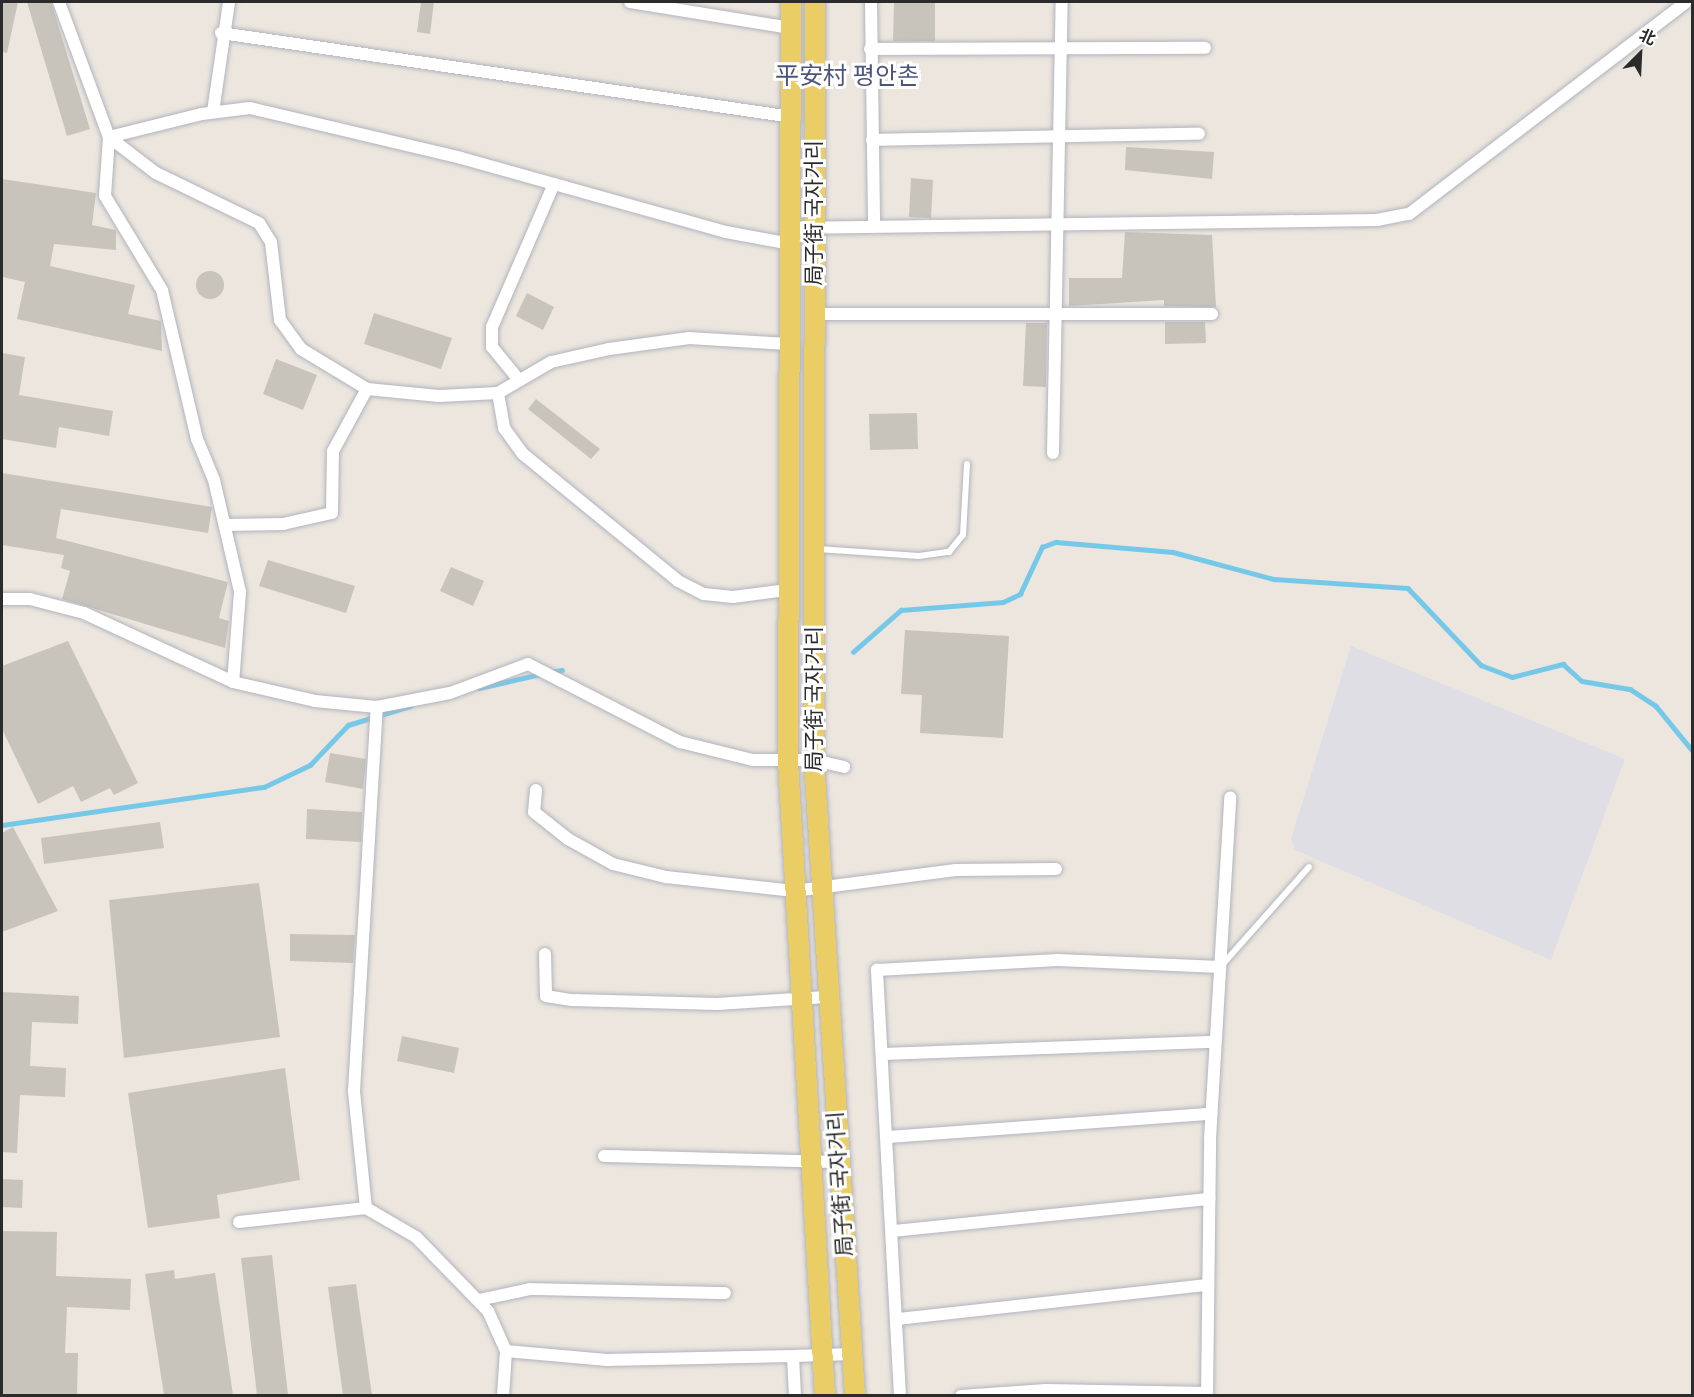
<!DOCTYPE html>
<meta charset="utf-8">
<style>
body{margin:0}
#map{position:relative;width:1694px;height:1397px;overflow:hidden;background:#ece6de;font-family:Roboto,"Noto Sans SC","Noto Sans KR",sans-serif}
div>[style]{position:absolute}
[style*='--x']{left:calc(var(--x)*1px);top:calc(var(--y)*1px);width:calc(var(--w)*1px);rotate:calc(var(--a)*1deg)}
.industrial>*{inset:0;background:#e0dee5}
.stream>*{height:4.5px;margin:-2.25px;padding:0 2.25px;transform-origin:2.25px;border-radius:2.25px;background:#76c8e9}
.building>*{inset:0;background:#c8c4bc}
.round{border-radius:50%}
.roads{filter:drop-shadow(0 0 2px #b1b4be) drop-shadow(0 0 2px #b1b4be)}
.lane>*{height:6px;margin:-3px;padding:0 3px;transform-origin:3px;border-radius:3px;background:#fff}
.street>*{height:12px;margin:-6px;padding:0 6px;transform-origin:6px;border-radius:6px;background:#fff}
.primary>*{height:20px;margin:-10px;padding:0 10px;transform-origin:10px;border-radius:10px;background:#eace65}
span{translate:-50% -50%;white-space:nowrap;text-align:center;line-height:1.15;-webkit-text-stroke:6px #fff;paint-order:stroke}
.street-label{font-size:21px;color:#2b2b2b}
.quarter-label{font-size:24px;color:#4d547a}
.frame{position:absolute;inset:0;border:3px solid #2b2b2b;pointer-events:none}
.north{position:absolute;left:1610px;top:24px;width:60px;height:60px;-webkit-text-stroke:4px #fff;paint-order:stroke;rotate:24deg;font-size:16px;font-weight:700;line-height:24px;text-align:center;color:#2b2b2b}
.north::after{content:'';display:block;margin:auto;width:21px;height:27px;background:#2b2b2b;clip-path:polygon(50% 0,100% 100%,50% 72%,0 100%)}
</style>
<div id="map">
<div class="industrial">
<i style="clip-path:polygon(1351px 646px,1625px 759px,1551px 960px,1295px 850px,1291px 839px)"></i>
</div>
<div class="stream">
<i style="--x:853;--y:652;--w:64;--a:-41.2"></i>
<i style="--x:901;--y:610;--w:102;--a:-4.5"></i>
<i style="--x:1003;--y:602;--w:19;--a:-25"></i>
<i style="--x:1020;--y:594;--w:52;--a:-64.9"></i>
<i style="--x:1042;--y:547;--w:15;--a:-20"></i>
<i style="--x:1056;--y:542;--w:117;--a:4.9"></i>
<i style="--x:1173;--y:552;--w:105;--a:15"></i>
<i style="--x:1274;--y:579;--w:134;--a:3.8"></i>
<i style="--x:1408;--y:588;--w:106;--a:46.5"></i>
<i style="--x:1481;--y:665;--w:33;--a:21"></i>
<i style="--x:1512;--y:677;--w:53;--a:-14.3"></i>
<i style="--x:1563;--y:664;--w:25;--a:42"></i>
<i style="--x:1582;--y:681;--w:49;--a:9.5"></i>
<i style="--x:1630;--y:689;--w:31;--a:33"></i>
<i style="--x:1656;--y:706;--w:57;--a:50.7"></i>
<i style="--x:550;--y:672;--w:12;--a:-9"></i>
<i style="--x:479;--y:688;--w:64;--a:-12.7"></i>
<i style="--x:2;--y:825;--w:265;--a:-8.3"></i>
<i style="--x:264;--y:787;--w:51;--a:-25.6"></i>
<i style="--x:310;--y:765;--w:55;--a:-46.5"></i>
<i style="--x:348;--y:725;--w:65;--a:-17"></i>
</div>
<div class="building">
<i style="clip-path:polygon(2px 2px,18px 2px,7px 53px,2px 52px)"></i>
<i style="clip-path:polygon(27px 2px,51px 2px,90px 129px,67px 136px)"></i>
<i style="clip-path:polygon(421px 2px,434px 2px,430px 34px,417px 32px)"></i>
<i style="clip-path:polygon(894px 2px,935px 2px,935px 41px,893px 41px)"></i>
<i style="clip-path:polygon(1126px 147px,1214px 152px,1212px 179px,1125px 170px)"></i>
<i style="clip-path:polygon(911px 178px,933px 180px,931px 218px,909px 217px)"></i>
<i style="clip-path:polygon(2px 179px,96px 193px,92px 225px,116px 230px,116px 250px,54px 244px,50px 266px,135px 285px,128px 314px,161px 321px,162px 351px,17px 319px,25px 282px,2px 277px)"></i>
<i style="clip-path:polygon(1125px 232px,1212px 235px,1216px 307px,1164px 306px,1164px 300px,1069px 306px,1069px 278px,1122px 278px)"></i>
<i class="round" style="left:196px;top:271px;width:28px;height:28px"></i>
<i style="clip-path:polygon(527px 293px,554px 307px,543px 330px,516px 316px)"></i>
<i style="clip-path:polygon(374px 313px,452px 338px,441px 369px,364px 344px)"></i>
<i style="clip-path:polygon(1165px 322px,1205px 322px,1206px 343px,1165px 344px)"></i>
<i style="clip-path:polygon(1026px 323px,1047px 323px,1046px 387px,1023px 386px)"></i>
<i style="clip-path:polygon(2px 353px,25px 357px,19px 395px,113px 411px,109px 436px,59px 427px,56px 448px,2px 439px)"></i>
<i style="clip-path:polygon(276px 359px,317px 375px,303px 410px,263px 394px)"></i>
<i style="clip-path:polygon(536px 399px,600px 449px,591px 459px,528px 409px)"></i>
<i style="clip-path:polygon(917px 413px,918px 449px,870px 450px,869px 414px)"></i>
<i style="clip-path:polygon(2px 473px,212px 507px,208px 533px,61px 509px,56px 538px,228px 582px,219px 618px,229px 621px,225px 648px,62px 599px,70px 571px,61px 568px,64px 555px,2px 545px)"></i>
<i style="clip-path:polygon(268px 560px,355px 586px,346px 613px,259px 586px)"></i>
<i style="clip-path:polygon(451px 567px,484px 581px,473px 606px,440px 591px)"></i>
<i style="clip-path:polygon(905px 630px,1009px 636px,1003px 738px,920px 733px,922px 695px,901px 694px)"></i>
<i style="clip-path:polygon(68px 641px,138px 783px,114px 795px,110px 788px,81px 802px,73px 786px,38px 804px,2px 729px,2px 666px)"></i>
<i style="clip-path:polygon(330px 753px,366px 759px,363px 789px,325px 782px)"></i>
<i style="clip-path:polygon(307px 809px,362px 812px,361px 842px,306px 839px)"></i>
<i style="clip-path:polygon(160px 822px,164px 848px,44px 864px,41px 838px)"></i>
<i style="clip-path:polygon(13px 827px,58px 911px,2px 932px,2px 833px)"></i>
<i style="clip-path:polygon(259px 883px,280px 1037px,124px 1058px,109px 900px)"></i>
<i style="clip-path:polygon(290px 934px,355px 935px,353px 963px,290px 961px)"></i>
<i style="clip-path:polygon(2px 992px,79px 996px,78px 1024px,32px 1022px,30px 1066px,66px 1068px,65px 1097px,20px 1095px,17px 1153px,2px 1152px)"></i>
<i style="clip-path:polygon(402px 1036px,459px 1048px,454px 1073px,397px 1061px)"></i>
<i style="clip-path:polygon(285px 1068px,300px 1180px,217px 1195px,220px 1218px,148px 1228px,128px 1093px)"></i>
<i style="clip-path:polygon(2px 1179px,23px 1180px,22px 1208px,2px 1207px)"></i>
<i style="clip-path:polygon(2px 1231px,57px 1232px,56px 1276px,131px 1279px,130px 1310px,67px 1307px,65px 1353px,78px 1353px,77px 1395px,2px 1395px)"></i>
<i style="clip-path:polygon(272px 1255px,288px 1395px,257px 1395px,241px 1258px)"></i>
<i style="clip-path:polygon(174px 1270px,175px 1279px,215px 1273px,233px 1395px,164px 1395px,145px 1274px)"></i>
<i style="clip-path:polygon(356px 1284px,372px 1395px,343px 1395px,328px 1287px)"></i>
</div>
<div class="roads">
<div class="lane">
<i style="--x:818;--y:549;--w:101;--a:4"></i>
<i style="--x:919;--y:556;--w:30;--a:-8"></i>
<i style="--x:949;--y:552;--w:22;--a:-51"></i>
<i style="--x:963;--y:535;--w:71;--a:-86.8"></i>
<i style="--x:1222;--y:965;--w:131;--a:-48.4"></i>
</div>
<div class="street">
<i style="--x:59;--y:2;--w:144;--a:69.7"></i>
<i style="--x:109;--y:137;--w:59;--a:93.9"></i>
<i style="--x:105;--y:196;--w:110;--a:58.8"></i>
<i style="--x:162;--y:290;--w:153;--a:76.8"></i>
<i style="--x:197;--y:439;--w:44;--a:67.5"></i>
<i style="--x:214;--y:480;--w:115;--a:76.9"></i>
<i style="--x:240;--y:592;--w:90;--a:94.4"></i>
<i style="--x:630;--y:2;--w:163;--a:9.2"></i>
<i style="--x:871;--y:2;--w:221;--a:89.2"></i>
<i style="--x:221;--y:33;--w:577;--a:8.37"></i>
<i style="--x:870;--y:49;--w:335;--a:-0.2"></i>
<i style="--x:213;--y:112;--w:111;--a:-81.7"></i>
<i style="--x:109;--y:137;--w:59;--a:37.5"></i>
<i style="--x:156;--y:173;--w:114;--a:25.9"></i>
<i style="--x:259;--y:223;--w:22;--a:58"></i>
<i style="--x:271;--y:242;--w:79;--a:83.4"></i>
<i style="--x:280;--y:320;--w:36;--a:54"></i>
<i style="--x:301;--y:349;--w:77;--a:31.2"></i>
<i style="--x:367;--y:389;--w:72;--a:5.6"></i>
<i style="--x:439;--y:396;--w:59;--a:-2.9"></i>
<i style="--x:498;--y:393;--w:61;--a:-30.3"></i>
<i style="--x:551;--y:362;--w:59;--a:-12.6"></i>
<i style="--x:609;--y:349;--w:81;--a:-7.8"></i>
<i style="--x:689;--y:338;--w:99;--a:3.5"></i>
<i style="--x:109;--y:137;--w:96;--a:-13.9"></i>
<i style="--x:202;--y:114;--w:48;--a:-7.1"></i>
<i style="--x:250;--y:108;--w:217;--a:13.3"></i>
<i style="--x:461;--y:158;--w:275;--a:15.6"></i>
<i style="--x:726;--y:232;--w:65;--a:10.6"></i>
<i style="--x:872;--y:140;--w:327;--a:-1.1"></i>
<i style="--x:790;--y:228;--w:587;--a:-0.78"></i>
<i style="--x:1377;--y:220;--w:33;--a:-11"></i>
<i style="--x:1409;--y:214;--w:349;--a:-37.4"></i>
<i style="--x:815;--y:314;--w:397;--a:0"></i>
<i style="--x:519;--y:380;--w:43;--a:-129.3"></i>
<i style="--x:492;--y:347;--w:20;--a:-90"></i>
<i style="--x:492;--y:327;--w:156;--a:-66.6"></i>
<i style="--x:498;--y:393;--w:36;--a:80"></i>
<i style="--x:504;--y:428;--w:32;--a:54"></i>
<i style="--x:523;--y:454;--w:200;--a:39.3"></i>
<i style="--x:678;--y:581;--w:29;--a:27"></i>
<i style="--x:704;--y:594;--w:29;--a:6"></i>
<i style="--x:733;--y:597;--w:53;--a:-7.5"></i>
<i style="--x:1053;--y:453;--w:451;--a:-88.9"></i>
<i style="--x:225;--y:525;--w:58;--a:-1"></i>
<i style="--x:283;--y:524;--w:50;--a:-12.7"></i>
<i style="--x:332;--y:513;--w:62;--a:-89.1"></i>
<i style="--x:333;--y:451;--w:71;--a:-61.3"></i>
<i style="--x:2;--y:599;--w:28;--a:0"></i>
<i style="--x:30;--y:599;--w:56;--a:14.5"></i>
<i style="--x:84;--y:613;--w:164;--a:24.8"></i>
<i style="--x:233;--y:682;--w:84;--a:13"></i>
<i style="--x:315;--y:701;--w:62;--a:5.5"></i>
<i style="--x:377;--y:707;--w:74;--a:-10.9"></i>
<i style="--x:450;--y:693;--w:83;--a:-20.4"></i>
<i style="--x:528;--y:664;--w:171;--a:27.2"></i>
<i style="--x:680;--y:742;--w:75;--a:13.9"></i>
<i style="--x:753;--y:760;--w:61;--a:0"></i>
<i style="--x:814;--y:760;--w:31;--a:13"></i>
<i style="--x:536;--y:790;--w:22;--a:95"></i>
<i style="--x:534;--y:812;--w:43;--a:38.5"></i>
<i style="--x:568;--y:839;--w:51;--a:29.1"></i>
<i style="--x:613;--y:864;--w:55;--a:13.8"></i>
<i style="--x:666;--y:877;--w:129;--a:6.2"></i>
<i style="--x:794;--y:891;--w:163;--a:-7.4"></i>
<i style="--x:956;--y:870;--w:100;--a:-0.6"></i>
<i style="--x:545;--y:954;--w:42;--a:88.6"></i>
<i style="--x:546;--y:996;--w:26;--a:9"></i>
<i style="--x:572;--y:1000;--w:145;--a:1.6"></i>
<i style="--x:717;--y:1004;--w:109;--a:-3.7"></i>
<i style="--x:882;--y:1054;--w:333;--a:-2.1"></i>
<i style="--x:887;--y:1137;--w:325;--a:-4.1"></i>
<i style="--x:604;--y:1156;--w:234;--a:1.5"></i>
<i style="--x:366;--y:1208;--w:118;--a:-95.9"></i>
<i style="--x:354;--y:1091;--w:385;--a:-86.6"></i>
<i style="--x:239;--y:1222;--w:128;--a:-6.3"></i>
<i style="--x:366;--y:1208;--w:58;--a:30.1"></i>
<i style="--x:416;--y:1237;--w:103;--a:45.8"></i>
<i style="--x:488;--y:1311;--w:44;--a:65.8"></i>
<i style="--x:506;--y:1351;--w:45;--a:93.8"></i>
<i style="--x:893;--y:1231;--w:318;--a:-5.8"></i>
<i style="--x:479;--y:1300;--w:52;--a:-12.2"></i>
<i style="--x:530;--y:1289;--w:195;--a:1.2"></i>
<i style="--x:898;--y:1319;--w:312;--a:-6.3"></i>
<i style="--x:506;--y:1351;--w:101;--a:5.1"></i>
<i style="--x:607;--y:1360;--w:186;--a:-1.2"></i>
<i style="--x:795;--y:1396;--w:40;--a:-92.9"></i>
<i style="--x:793;--y:1356;--w:60;--a:-1.9"></i>
<i style="--x:900;--y:1396;--w:427;--a:-93.1"></i>
<i style="--x:877;--y:970;--w:181;--a:-3.2"></i>
<i style="--x:1058;--y:960;--w:162;--a:2.5"></i>
<i style="--x:961;--y:1396;--w:85;--a:-4"></i>
<i style="--x:1046;--y:1390;--w:161;--a:1.1"></i>
<i style="--x:1207;--y:1396;--w:257;--a:-89.3"></i>
<i style="--x:1210;--y:1139;--w:342;--a:-86.6"></i>
</div>
<div class="primary">
<i style="--x:791;--y:2;--w:759;--a:90.23"></i>
<i style="--x:788;--y:761;--w:636;--a:86.67"></i>
<i style="--x:815;--y:2;--w:758;--a:90.08"></i>
<i style="--x:814;--y:760;--w:637;--a:86.31"></i>
</div>
</div>
<div class="street-label">
<span style="left:814px;top:213px;rotate:-90deg">局子街 국자거리</span>
<span style="left:814px;top:699px;rotate:-90deg">局子街 국자거리</span>
<span style="left:840px;top:1184px;rotate:-94deg">局子街 국자거리</span>
</div>
<div class="quarter-label">
<span style="left:847px;top:77px">平安村 평안촌</span>
</div>
<div class="frame"></div>
<div class="north">北</div>
</div>
